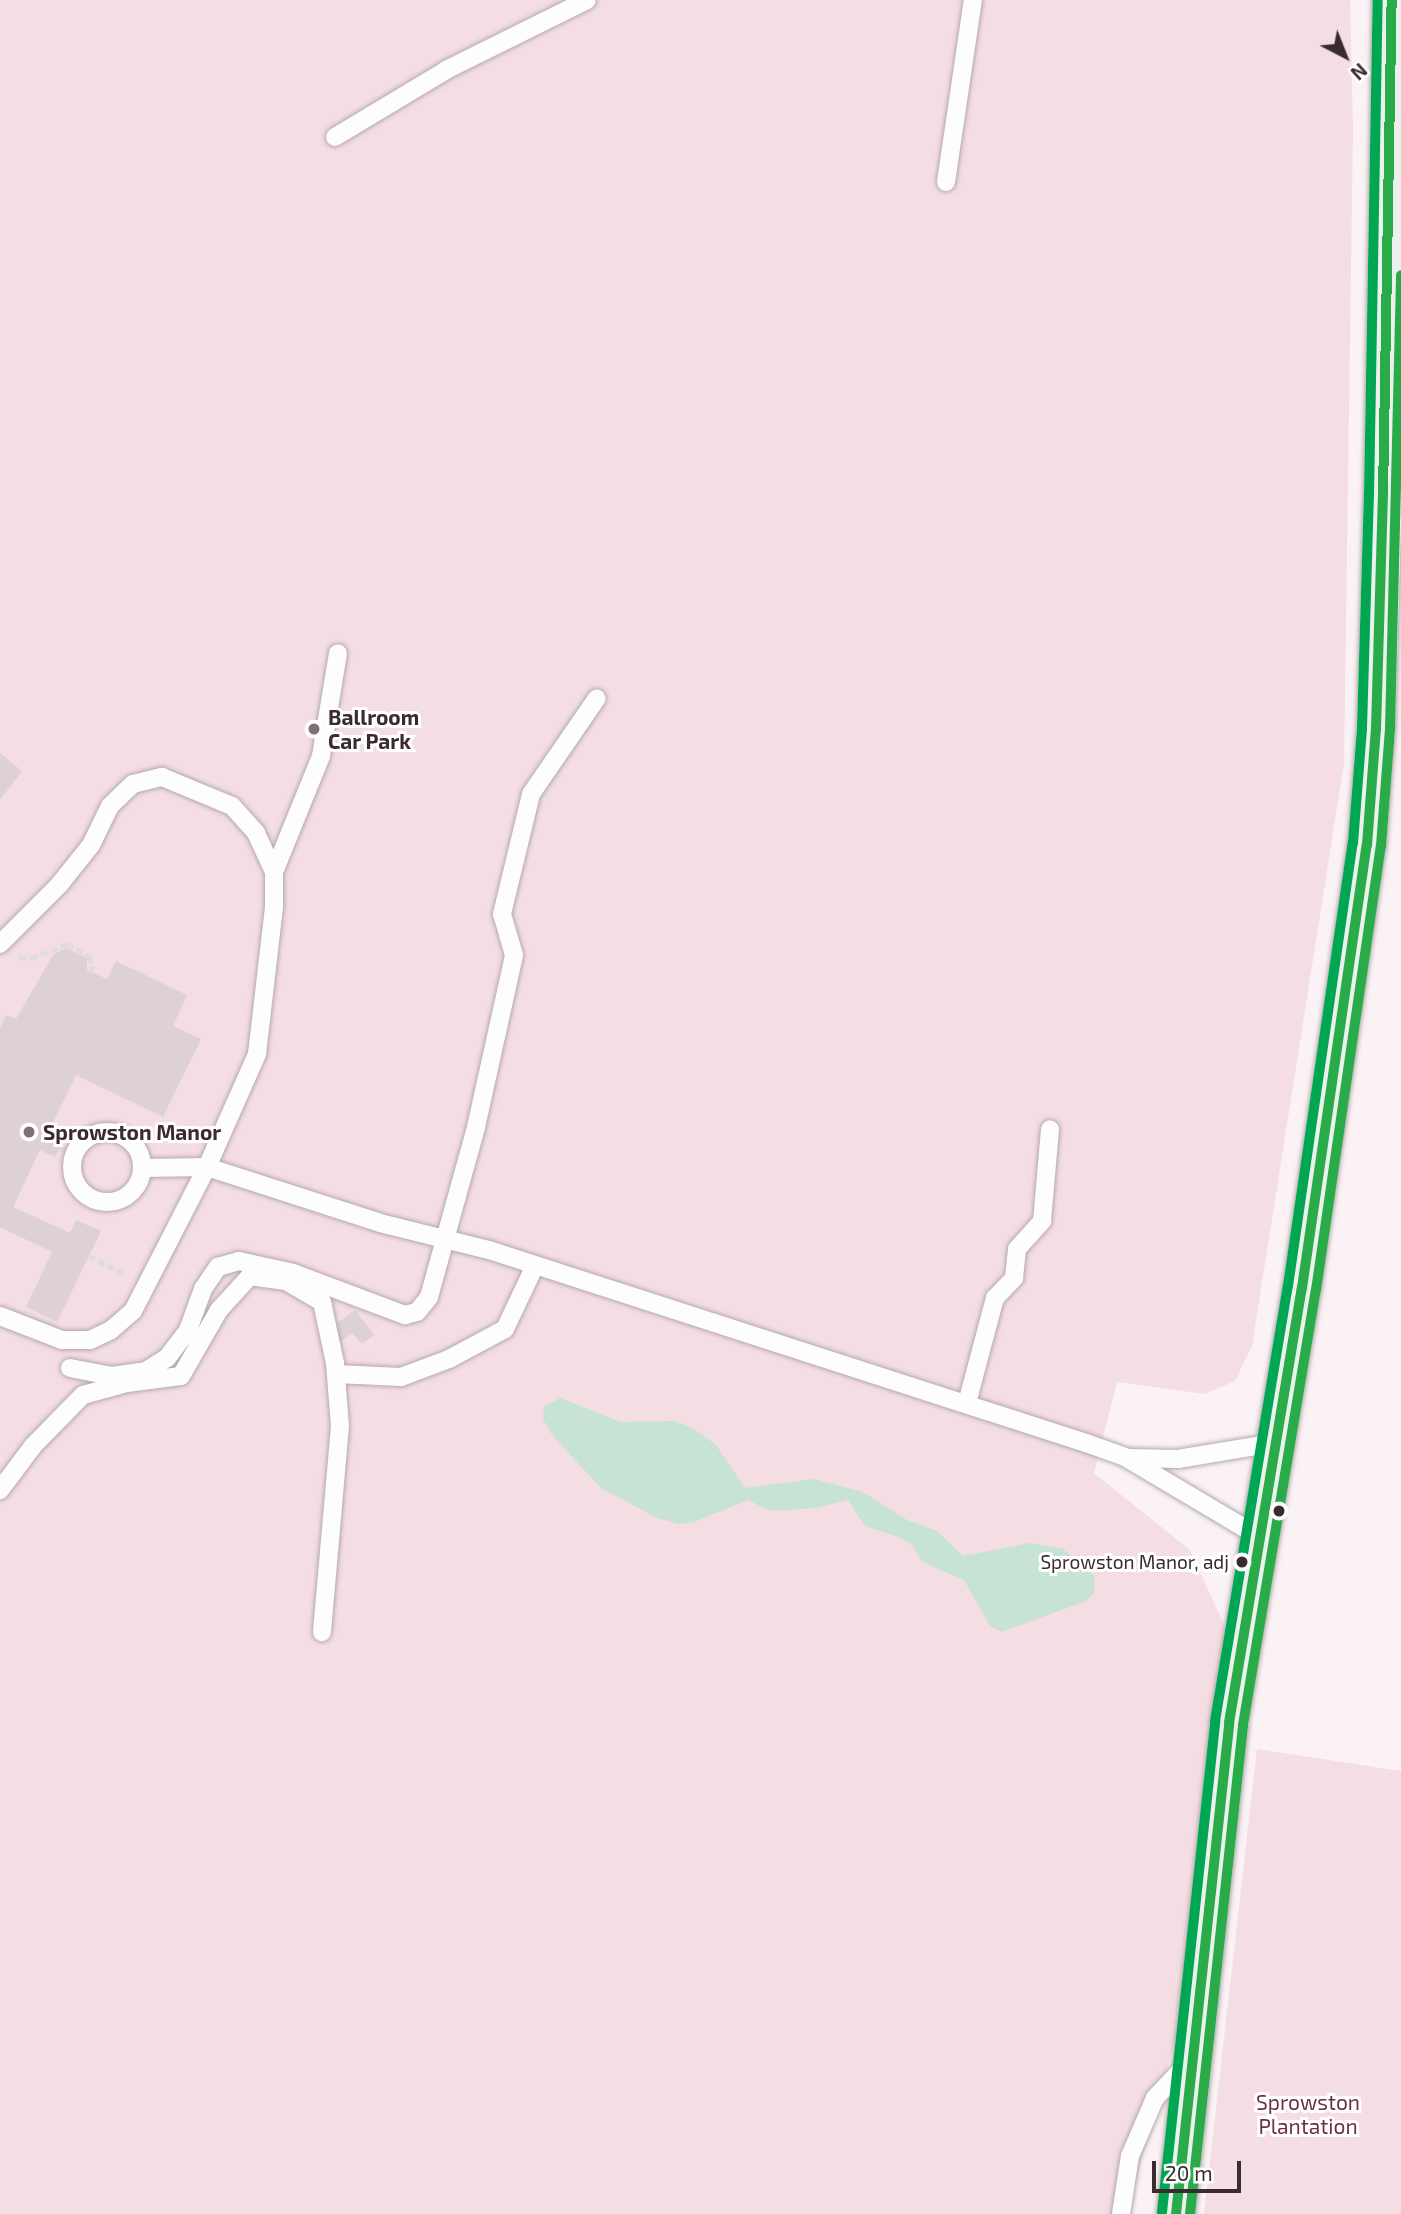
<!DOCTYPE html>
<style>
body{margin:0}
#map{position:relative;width:1401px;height:2214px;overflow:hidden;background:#faf2f4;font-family:"Exo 2",sans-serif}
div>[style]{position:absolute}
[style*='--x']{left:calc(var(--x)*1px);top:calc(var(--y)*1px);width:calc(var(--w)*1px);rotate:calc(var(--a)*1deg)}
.green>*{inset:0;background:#f5dde4}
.water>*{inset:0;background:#c7e3d3}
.building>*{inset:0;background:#ddd1d5}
.path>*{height:4.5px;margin-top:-2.25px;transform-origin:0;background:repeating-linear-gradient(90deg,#dfdcdd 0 7px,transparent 0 10.5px)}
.roads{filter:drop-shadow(0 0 2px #b4aaad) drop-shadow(0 0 2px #b4aaad)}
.lane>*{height:18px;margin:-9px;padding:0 9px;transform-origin:9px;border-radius:9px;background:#fefdfd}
.lane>.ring{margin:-9px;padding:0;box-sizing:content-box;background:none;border:18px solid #fefdfd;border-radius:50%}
.primary>*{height:38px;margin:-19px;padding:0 19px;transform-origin:19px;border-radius:19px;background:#ecf1ee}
.bus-1>*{height:10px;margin:-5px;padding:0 5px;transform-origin:5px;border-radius:5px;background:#29ab4a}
.bus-2>*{height:10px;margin:-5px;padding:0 5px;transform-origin:5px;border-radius:5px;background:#29ab4a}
.bus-3>*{height:10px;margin:-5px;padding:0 5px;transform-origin:5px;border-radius:5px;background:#00a651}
.dots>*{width:19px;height:19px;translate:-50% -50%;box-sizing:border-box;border:4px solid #fff;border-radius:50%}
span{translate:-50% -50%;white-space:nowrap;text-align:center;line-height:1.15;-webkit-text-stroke:6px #fff;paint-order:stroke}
.bus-label{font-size:19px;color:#392b2f}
.right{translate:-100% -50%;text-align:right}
.poi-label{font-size:21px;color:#392b2f;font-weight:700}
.left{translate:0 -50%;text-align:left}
.park-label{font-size:21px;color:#6a3145}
.north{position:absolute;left:1310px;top:21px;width:70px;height:70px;-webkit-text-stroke:5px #fff;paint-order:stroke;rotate:138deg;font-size:19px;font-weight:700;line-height:28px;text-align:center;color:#392b2f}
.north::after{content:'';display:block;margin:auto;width:24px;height:32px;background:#392b2f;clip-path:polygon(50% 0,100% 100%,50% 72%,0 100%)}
.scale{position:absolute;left:1152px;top:2161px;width:89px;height:32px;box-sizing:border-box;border:4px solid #392b2f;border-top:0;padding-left:9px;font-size:21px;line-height:24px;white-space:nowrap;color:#392b2f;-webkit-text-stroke:5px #fff;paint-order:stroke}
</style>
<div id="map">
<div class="green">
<i style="clip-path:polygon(0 0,1350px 0,1353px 128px,1344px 763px,1252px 1346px,1235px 1381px,1205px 1394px,1117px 1382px,1094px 1473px,1190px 1550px,1225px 1627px,1175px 2040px,1127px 2214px,0 2214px)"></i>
<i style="clip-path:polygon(1257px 1749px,1401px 1771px,1401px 2214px,1204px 2214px)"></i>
</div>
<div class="water">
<i style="clip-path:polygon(560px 1398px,621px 1422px,674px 1421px,693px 1428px,716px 1445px,745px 1488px,814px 1479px,863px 1492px,907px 1520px,937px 1531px,963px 1556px,1029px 1543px,1063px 1549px,1095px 1576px,1094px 1593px,1086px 1601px,1002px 1632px,990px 1626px,964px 1580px,922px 1562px,913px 1546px,901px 1538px,865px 1526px,848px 1500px,816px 1508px,770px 1511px,748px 1500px,694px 1522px,678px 1524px,657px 1518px,601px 1488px,552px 1435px,543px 1419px,544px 1407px)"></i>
</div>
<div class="building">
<i style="clip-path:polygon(0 753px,22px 771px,0 800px)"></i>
<i style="clip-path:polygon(66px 948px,87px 958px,87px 970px,107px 979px,116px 961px,187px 995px,173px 1026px,201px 1039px,163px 1117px,76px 1075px,50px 1129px,66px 1136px,55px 1157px,40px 1150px,13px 1207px,70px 1233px,76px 1220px,101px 1231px,57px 1322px,26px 1307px,52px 1252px,0 1227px,0 1028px,6px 1015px,16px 1019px,53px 955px)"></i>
<i style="clip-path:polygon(355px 1310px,374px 1335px,362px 1344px,352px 1333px,341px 1341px,331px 1328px)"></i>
</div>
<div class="path">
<i style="--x:19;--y:957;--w:12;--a:5"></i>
<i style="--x:31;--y:958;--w:39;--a:-21"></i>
<i style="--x:67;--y:944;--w:25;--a:29"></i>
<i style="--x:89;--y:956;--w:17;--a:77"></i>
<i style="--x:60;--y:1147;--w:16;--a:30"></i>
<i style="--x:89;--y:1256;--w:42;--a:26.6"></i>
</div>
<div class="roads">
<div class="lane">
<i style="--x:335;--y:137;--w:132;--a:-31"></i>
<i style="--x:448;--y:69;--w:155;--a:-26.4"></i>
<i style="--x:946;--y:182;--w:184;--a:-81.6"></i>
<i style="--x:0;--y:944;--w:83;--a:-45"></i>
<i style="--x:59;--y:885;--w:51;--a:-51.3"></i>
<i style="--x:91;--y:845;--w:43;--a:-64"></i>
<i style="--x:110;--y:806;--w:32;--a:-44"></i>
<i style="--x:133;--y:784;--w:30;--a:-14"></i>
<i style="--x:162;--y:777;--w:76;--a:22.5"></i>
<i style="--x:232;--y:806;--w:36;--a:48"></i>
<i style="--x:256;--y:833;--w:43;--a:65.2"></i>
<i class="ring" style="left:72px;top:1132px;width:52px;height:52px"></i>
<i style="--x:142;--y:1168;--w:65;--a:-0.9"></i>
<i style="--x:207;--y:1167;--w:124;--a:-66.1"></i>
<i style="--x:257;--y:1054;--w:148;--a:-83.4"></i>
<i style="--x:274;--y:907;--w:35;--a:-90"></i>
<i style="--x:274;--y:872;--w:125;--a:-67.9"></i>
<i style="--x:321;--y:756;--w:104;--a:-80.6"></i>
<i style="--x:0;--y:1316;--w:66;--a:21.2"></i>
<i style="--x:62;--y:1340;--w:28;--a:0"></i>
<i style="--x:90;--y:1340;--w:23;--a:-25"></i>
<i style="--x:111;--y:1330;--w:29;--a:-41"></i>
<i style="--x:133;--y:1311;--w:162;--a:-62.8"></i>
<i style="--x:207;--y:1167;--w:182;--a:17.9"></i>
<i style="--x:380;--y:1223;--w:112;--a:13.9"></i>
<i style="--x:489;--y:1250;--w:627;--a:17.92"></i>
<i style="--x:1086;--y:1443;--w:41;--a:19.7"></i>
<i style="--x:1125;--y:1457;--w:157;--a:30.7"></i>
<i style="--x:70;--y:1368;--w:43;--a:10.8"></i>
<i style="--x:112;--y:1376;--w:34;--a:-8"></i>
<i style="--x:146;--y:1371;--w:25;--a:-32"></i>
<i style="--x:167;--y:1358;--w:35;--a:-53"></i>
<i style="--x:188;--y:1330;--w:44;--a:-69.9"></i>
<i style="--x:203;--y:1289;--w:27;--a:-56"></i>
<i style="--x:218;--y:1267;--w:22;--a:-16"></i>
<i style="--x:239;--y:1261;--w:55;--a:12.5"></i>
<i style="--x:293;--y:1273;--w:120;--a:20.6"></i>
<i style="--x:405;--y:1315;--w:12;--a:-14"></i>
<i style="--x:417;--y:1312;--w:19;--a:-51"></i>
<i style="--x:429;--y:1297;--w:176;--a:-74.5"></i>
<i style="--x:476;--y:1127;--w:176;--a:-77.5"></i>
<i style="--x:514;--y:955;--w:43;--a:-106.3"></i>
<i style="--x:502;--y:914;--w:123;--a:-76.4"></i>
<i style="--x:531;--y:794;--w:116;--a:-55.5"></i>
<i style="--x:336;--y:1374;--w:65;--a:2.6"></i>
<i style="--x:401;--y:1377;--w:51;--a:-20.6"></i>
<i style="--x:449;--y:1359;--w:64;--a:-28.2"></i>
<i style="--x:505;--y:1329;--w:61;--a:-64.7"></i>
<i style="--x:967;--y:1403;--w:109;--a:-75.1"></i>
<i style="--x:995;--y:1298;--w:28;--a:-46"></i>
<i style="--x:1014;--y:1278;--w:29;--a:-84"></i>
<i style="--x:1017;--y:1249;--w:38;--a:-48"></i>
<i style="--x:1042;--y:1221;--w:92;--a:-85"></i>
<i style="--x:1129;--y:1458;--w:49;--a:1.2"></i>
<i style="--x:1178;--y:1459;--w:98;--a:-9.4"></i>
<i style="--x:0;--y:1490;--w:55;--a:-53.1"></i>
<i style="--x:33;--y:1446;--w:71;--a:-45.6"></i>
<i style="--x:83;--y:1395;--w:46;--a:-15.3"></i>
<i style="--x:127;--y:1383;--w:54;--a:-7.4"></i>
<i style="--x:181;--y:1376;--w:76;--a:-60.1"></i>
<i style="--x:219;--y:1310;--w:46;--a:-47.6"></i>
<i style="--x:250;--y:1276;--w:36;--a:8"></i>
<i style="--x:286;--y:1281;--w:42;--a:30.3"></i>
<i style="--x:322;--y:1302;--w:62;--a:78"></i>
<i style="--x:335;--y:1363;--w:63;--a:85.5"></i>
<i style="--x:340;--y:1426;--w:207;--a:95"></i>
<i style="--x:1121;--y:2214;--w:59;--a:-81.2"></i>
<i style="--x:1130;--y:2156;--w:63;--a:-66.7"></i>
<i style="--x:1155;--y:2098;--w:45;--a:-46.8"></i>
</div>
<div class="primary">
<i style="--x:1176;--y:2214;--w:494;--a:-83.8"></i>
<i style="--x:1229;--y:1723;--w:441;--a:-80.5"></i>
<i style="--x:1302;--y:1288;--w:448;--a:-81.7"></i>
<i style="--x:1367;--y:845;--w:116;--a:-85.6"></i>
<i style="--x:1376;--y:729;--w:234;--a:-88.3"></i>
<i style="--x:1383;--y:495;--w:495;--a:-89"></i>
</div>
</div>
<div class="bus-1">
<i style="--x:1176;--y:2214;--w:494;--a:-83.8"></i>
<i style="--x:1229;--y:1723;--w:441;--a:-80.5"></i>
<i style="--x:1302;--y:1288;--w:448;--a:-81.7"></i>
<i style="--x:1367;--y:845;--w:116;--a:-85.6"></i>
<i style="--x:1376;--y:729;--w:234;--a:-88.3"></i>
<i style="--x:1383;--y:495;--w:495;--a:-89"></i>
</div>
<div class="bus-2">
<i style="--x:1190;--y:2214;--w:492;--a:-83.8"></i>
<i style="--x:1243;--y:1725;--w:441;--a:-80.5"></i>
<i style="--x:1316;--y:1290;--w:449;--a:-81.7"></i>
<i style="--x:1381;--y:846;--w:117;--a:-85.6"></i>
<i style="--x:1390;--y:729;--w:454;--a:-88.6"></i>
</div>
<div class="bus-3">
<i style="--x:1162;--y:2212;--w:494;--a:-83.8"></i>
<i style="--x:1215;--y:1721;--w:441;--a:-80.5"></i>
<i style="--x:1288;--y:1286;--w:448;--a:-81.7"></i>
<i style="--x:1353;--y:843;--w:115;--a:-85.5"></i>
<i style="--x:1362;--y:728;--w:233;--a:-88.3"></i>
<i style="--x:1369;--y:495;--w:495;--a:-89"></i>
</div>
<div class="dots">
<i style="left:314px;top:729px;background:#7d7174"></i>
<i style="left:29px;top:1132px;background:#7d7174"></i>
<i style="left:1279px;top:1511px;background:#392b2f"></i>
<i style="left:1242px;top:1562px;background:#392b2f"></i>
</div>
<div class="bus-label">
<span class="right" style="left:1229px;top:1562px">Sprowston Manor, adj</span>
</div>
<div class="poi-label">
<span class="left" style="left:328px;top:729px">Ballroom<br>Car Park</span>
<span class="left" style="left:43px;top:1132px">Sprowston Manor</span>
</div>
<div class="park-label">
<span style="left:1308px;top:2114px">Sprowston<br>Plantation</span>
</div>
<div class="north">N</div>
<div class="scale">20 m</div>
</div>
